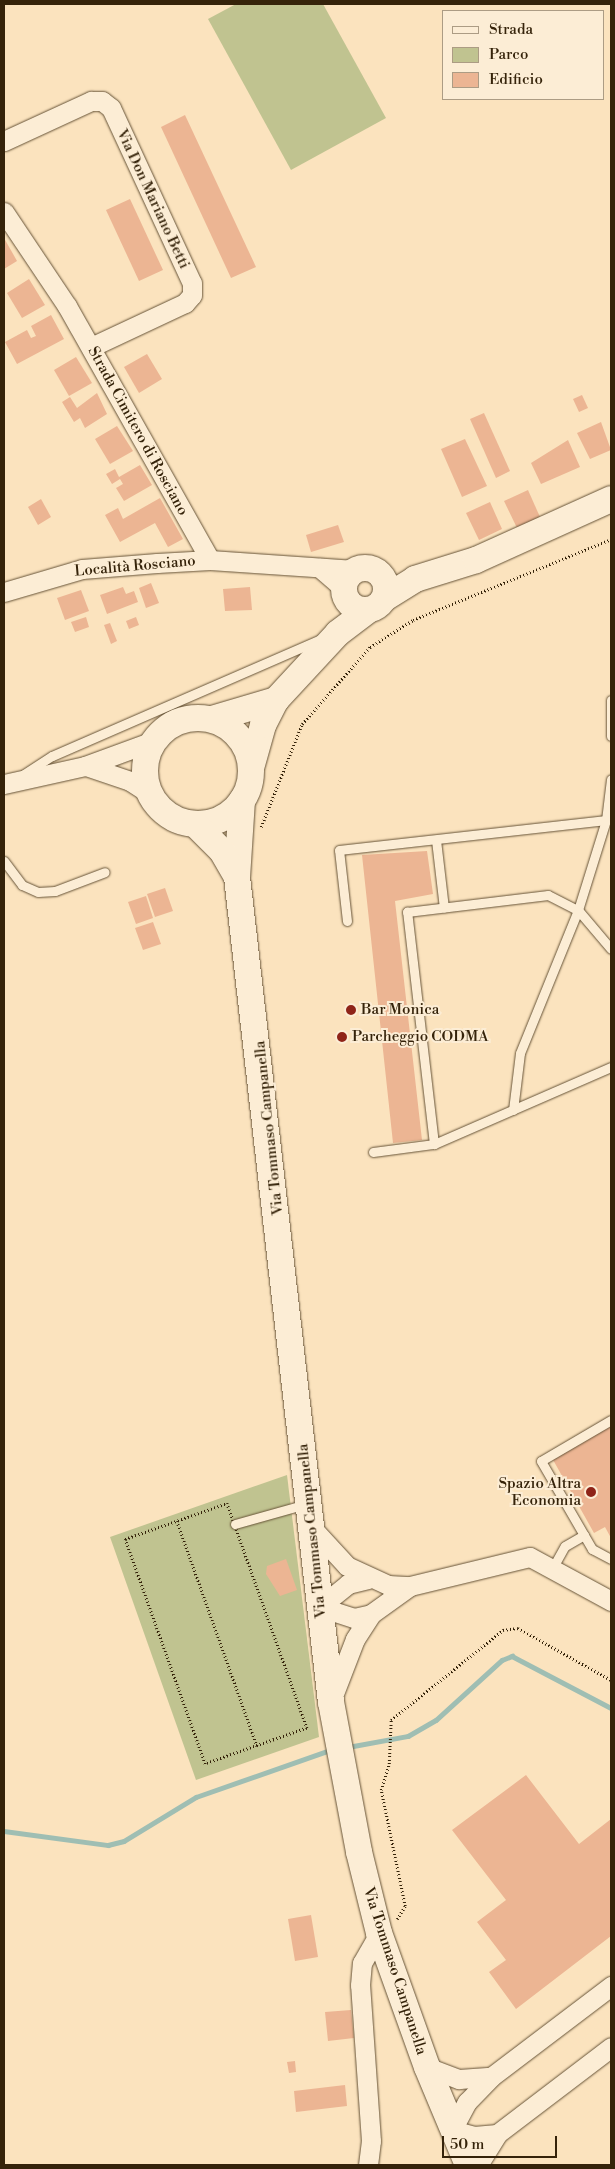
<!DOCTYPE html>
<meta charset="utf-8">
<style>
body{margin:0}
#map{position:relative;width:615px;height:2169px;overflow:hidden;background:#fbe3be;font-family:"Libre Bodoni",serif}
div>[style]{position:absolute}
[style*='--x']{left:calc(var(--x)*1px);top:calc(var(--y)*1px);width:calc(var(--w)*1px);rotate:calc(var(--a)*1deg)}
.green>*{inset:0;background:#c0c390}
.stream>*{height:4.5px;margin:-2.25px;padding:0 2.25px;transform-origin:2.25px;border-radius:2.25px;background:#9fbeb3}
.building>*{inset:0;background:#ecb593}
.path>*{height:2.5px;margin-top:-1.25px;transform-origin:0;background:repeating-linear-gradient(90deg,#35230a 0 1px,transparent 0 3.5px)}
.roads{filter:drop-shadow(0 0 1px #665337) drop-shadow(0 0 1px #665337)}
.service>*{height:9px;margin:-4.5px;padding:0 4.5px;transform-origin:4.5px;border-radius:4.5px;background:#fcedd5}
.minor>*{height:19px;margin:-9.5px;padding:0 9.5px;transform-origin:9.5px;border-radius:9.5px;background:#fcedd5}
.secondary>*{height:26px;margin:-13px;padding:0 13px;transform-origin:13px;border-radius:13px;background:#fcedd5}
.secondary>.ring{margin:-13px;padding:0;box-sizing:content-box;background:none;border:26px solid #fcedd5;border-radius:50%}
.dots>*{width:14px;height:14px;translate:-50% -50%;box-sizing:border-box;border:2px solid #fcedd5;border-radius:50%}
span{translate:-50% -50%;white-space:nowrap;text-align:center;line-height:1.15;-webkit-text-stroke:4px #fcedd5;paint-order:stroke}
.street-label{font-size:15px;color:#35230a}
.poi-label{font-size:15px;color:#35230a}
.left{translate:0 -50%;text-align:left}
.right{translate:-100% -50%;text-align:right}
.frame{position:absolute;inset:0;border:5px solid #35230a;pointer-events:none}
.legend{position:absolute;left:442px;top:10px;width:162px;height:90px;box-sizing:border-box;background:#fcedd5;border:1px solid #ac9c84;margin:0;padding:6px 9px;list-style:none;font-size:15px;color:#35230a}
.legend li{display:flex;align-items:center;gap:10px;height:25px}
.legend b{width:25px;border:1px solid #ac9c84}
.scale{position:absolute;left:442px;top:2136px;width:115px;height:22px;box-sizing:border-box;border:2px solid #35230a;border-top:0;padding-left:6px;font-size:15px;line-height:18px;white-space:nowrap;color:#35230a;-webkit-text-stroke:4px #fcedd5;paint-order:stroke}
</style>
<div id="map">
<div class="green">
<i style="clip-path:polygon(236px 4px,323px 4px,386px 118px,291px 170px,208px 19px)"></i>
<i style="clip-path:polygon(287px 1475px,319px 1737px,196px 1780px,110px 1537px)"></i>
</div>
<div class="stream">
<i style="--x:348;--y:1747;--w:61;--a:-10.4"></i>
<i style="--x:408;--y:1736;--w:32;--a:-30"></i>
<i style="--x:436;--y:1720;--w:89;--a:-42.3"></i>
<i style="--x:502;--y:1660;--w:11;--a:-22"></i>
<i style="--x:512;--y:1656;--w:112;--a:27.7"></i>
<i style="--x:4;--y:1831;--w:105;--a:7.7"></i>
<i style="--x:108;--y:1845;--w:16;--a:-14"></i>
<i style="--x:124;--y:1841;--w:84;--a:-31.4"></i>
<i style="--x:196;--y:1797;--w:142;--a:-19.3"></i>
</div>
<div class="building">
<i style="clip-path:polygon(185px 115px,256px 267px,231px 278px,161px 127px)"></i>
<i style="clip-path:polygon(130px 199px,163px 270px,139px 281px,106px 210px)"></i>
<i style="clip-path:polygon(4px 238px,17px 261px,4px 269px)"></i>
<i style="clip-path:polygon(29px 279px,45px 305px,22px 318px,7px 293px)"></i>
<i style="clip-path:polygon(51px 315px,64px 339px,17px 364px,5px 342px,27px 330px,31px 338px,36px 336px,31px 326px)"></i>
<i style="clip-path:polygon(147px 354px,162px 379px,139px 393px,124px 367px)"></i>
<i style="clip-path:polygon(76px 357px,92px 383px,69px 396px,54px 370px)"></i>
<i style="clip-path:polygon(97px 393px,107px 414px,85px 428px,80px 418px,74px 422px,62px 402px,70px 397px,77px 408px)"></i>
<i style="clip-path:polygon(582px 395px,588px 408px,579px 412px,573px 399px)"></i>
<i style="clip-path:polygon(484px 413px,510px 471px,496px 478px,470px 419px)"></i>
<i style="clip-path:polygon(601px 422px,611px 450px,590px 459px,577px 433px)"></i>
<i style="clip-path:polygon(117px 426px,133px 451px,110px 464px,95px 439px)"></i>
<i style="clip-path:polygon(465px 439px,487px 486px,462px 497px,441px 449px)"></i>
<i style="clip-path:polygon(568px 440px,580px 467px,541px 484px,531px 463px)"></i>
<i style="clip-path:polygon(140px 465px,152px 485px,124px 501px,116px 488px,123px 484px,120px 479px,112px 484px,106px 474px,115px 469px,119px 477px)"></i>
<i style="clip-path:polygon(528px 490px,540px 517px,517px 528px,504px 501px)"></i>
<i style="clip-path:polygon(160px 498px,183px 539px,168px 547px,155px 523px,120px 542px,105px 515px,118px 508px,123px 519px)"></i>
<i style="clip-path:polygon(41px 499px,51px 517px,38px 525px,28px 507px)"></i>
<i style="clip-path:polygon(490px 502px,502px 529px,479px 540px,466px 513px)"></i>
<i style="clip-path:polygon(338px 525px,344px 542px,311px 552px,306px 535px)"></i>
<i style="clip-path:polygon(151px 583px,159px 603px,146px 608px,139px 588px)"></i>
<i style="clip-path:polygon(123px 587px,126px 594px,134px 591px,138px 602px,107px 614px,100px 595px)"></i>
<i style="clip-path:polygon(250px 587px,252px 610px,225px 611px,223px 589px)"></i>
<i style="clip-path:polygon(81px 590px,89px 611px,65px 620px,57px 598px)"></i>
<i style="clip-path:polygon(86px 617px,89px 627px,75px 632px,71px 622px)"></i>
<i style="clip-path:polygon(136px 617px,139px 625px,129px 629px,126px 621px)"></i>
<i style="clip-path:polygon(110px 623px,117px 641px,111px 644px,104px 625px)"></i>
<i style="clip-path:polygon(427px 851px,433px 894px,395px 901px,422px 1140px,393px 1143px,362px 855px)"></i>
<i style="clip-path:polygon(165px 888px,173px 911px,155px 917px,147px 894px)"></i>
<i style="clip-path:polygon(146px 896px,153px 918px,136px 924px,128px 902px)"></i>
<i style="clip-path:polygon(153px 922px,161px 944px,143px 950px,135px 928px)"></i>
<i style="clip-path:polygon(611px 1425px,611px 1538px,605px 1527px,594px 1533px,552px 1458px)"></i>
<i style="clip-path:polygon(286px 1559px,297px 1590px,280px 1596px,266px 1574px,267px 1566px)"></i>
<i style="clip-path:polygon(526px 1775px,579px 1844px,611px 1819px,611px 1936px,516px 2009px,489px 1972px,506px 1960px,477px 1922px,506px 1900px,452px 1830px)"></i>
<i style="clip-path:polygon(311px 1915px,318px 1957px,295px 1961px,288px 1919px)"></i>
<i style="clip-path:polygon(351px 2010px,354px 2038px,328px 2041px,325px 2012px)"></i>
<i style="clip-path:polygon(295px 2061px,296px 2072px,289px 2073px,287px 2062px)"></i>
<i style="clip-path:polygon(345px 2085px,347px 2106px,296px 2112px,294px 2091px)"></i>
</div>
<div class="path">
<i style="--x:261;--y:827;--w:111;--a:-68.3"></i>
<i style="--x:302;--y:724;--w:103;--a:-48.6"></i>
<i style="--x:370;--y:647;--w:51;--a:-32.1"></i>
<i style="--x:413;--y:620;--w:214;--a:-22.2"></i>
<i style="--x:227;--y:1503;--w:239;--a:70.4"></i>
<i style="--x:307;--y:1728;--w:108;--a:160.6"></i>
<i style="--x:205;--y:1764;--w:239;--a:-109.6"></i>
<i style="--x:125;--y:1539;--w:108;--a:-19.4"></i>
<i style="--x:177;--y:1521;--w:239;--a:70.4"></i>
<i style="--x:397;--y:1919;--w:15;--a:-58"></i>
<i style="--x:405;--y:1906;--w:118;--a:-101.7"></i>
<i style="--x:381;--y:1790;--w:27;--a:-73"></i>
<i style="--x:389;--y:1764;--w:44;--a:-87.4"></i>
<i style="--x:391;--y:1720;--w:144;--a:-38.8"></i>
<i style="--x:503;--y:1630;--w:15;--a:-8"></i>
<i style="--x:518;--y:1628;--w:107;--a:29.2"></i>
</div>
<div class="roads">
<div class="service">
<i style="--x:611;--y:700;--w:36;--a:90"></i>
<i style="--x:24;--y:774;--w:33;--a:-33"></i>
<i style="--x:52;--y:756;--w:296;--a:-23.5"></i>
<i style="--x:436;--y:840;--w:68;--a:83.3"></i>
<i style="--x:4;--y:861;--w:30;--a:53"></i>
<i style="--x:22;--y:885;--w:17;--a:24"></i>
<i style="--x:38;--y:892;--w:17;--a:-3"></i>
<i style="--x:55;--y:891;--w:53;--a:-20.8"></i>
<i style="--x:347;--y:921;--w:71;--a:-96.4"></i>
<i style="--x:339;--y:850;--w:269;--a:-6.4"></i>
<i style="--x:513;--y:1110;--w:57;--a:-83"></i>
<i style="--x:520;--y:1053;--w:154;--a:-67.9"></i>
<i style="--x:578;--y:910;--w:94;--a:-72.7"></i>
<i style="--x:606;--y:820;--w:41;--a:-83"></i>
<i style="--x:434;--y:1144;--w:234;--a:-96.6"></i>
<i style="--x:407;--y:912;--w:142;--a:-6.9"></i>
<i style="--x:548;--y:895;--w:34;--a:27"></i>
<i style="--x:578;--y:910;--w:51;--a:49.8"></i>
<i style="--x:373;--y:1152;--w:62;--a:-7.5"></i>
<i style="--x:434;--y:1144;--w:193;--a:-23.5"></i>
<i style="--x:611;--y:1420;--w:81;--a:149.6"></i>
<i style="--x:541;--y:1461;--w:102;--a:59.9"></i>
<i style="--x:592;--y:1549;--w:21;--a:28"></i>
<i style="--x:235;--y:1524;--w:74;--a:-15.7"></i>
<i style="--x:552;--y:1569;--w:26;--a:-61"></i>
<i style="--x:565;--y:1546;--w:22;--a:-30"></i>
</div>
<div class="minor">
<i style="--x:4;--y:141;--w:96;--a:-24.7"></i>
<i style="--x:91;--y:101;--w:11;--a:0"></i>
<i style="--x:102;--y:101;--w:11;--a:38"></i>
<i style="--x:111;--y:108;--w:193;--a:65.2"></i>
<i style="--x:192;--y:283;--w:12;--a:90"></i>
<i style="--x:192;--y:295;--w:11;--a:131"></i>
<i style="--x:185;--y:303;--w:104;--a:154.9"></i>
<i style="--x:4;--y:212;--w:113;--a:56.2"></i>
<i style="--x:67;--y:306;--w:291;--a:60.6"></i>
<i style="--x:320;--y:568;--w:30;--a:41"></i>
<i style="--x:4;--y:592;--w:81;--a:-16.4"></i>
<i style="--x:82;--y:569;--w:75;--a:-4.6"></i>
<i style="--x:157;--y:563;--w:53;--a:-3.2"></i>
<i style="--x:210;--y:560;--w:145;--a:3.9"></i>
<i style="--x:86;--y:766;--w:46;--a:18.8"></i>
<i style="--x:130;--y:781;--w:24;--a:33"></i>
<i style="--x:4;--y:784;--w:83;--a:-12.5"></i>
<i style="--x:85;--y:766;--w:72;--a:-20.2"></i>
<i style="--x:312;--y:1528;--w:52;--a:47.4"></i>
<i style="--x:347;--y:1566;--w:45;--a:24.9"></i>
<i style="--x:388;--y:1585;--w:22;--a:3"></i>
<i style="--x:410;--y:1586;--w:123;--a:-13.6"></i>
<i style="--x:530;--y:1557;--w:92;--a:28.5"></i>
<i style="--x:368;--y:1579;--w:21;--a:166"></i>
<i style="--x:348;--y:1584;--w:36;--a:141"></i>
<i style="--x:320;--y:1607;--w:36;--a:18"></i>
<i style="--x:354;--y:1618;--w:17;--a:-13"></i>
<i style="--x:333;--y:1696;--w:61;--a:-68.9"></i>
<i style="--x:355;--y:1639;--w:30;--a:-57"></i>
<i style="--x:371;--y:1614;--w:48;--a:-35.7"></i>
<i style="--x:427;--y:2067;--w:34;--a:21"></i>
<i style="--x:459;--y:2079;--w:32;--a:-4"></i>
<i style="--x:497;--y:2134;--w:23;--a:175"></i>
<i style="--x:474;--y:2136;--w:23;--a:-165"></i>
<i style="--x:452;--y:2130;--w:32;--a:-62"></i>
<i style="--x:467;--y:2102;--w:35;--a:-46"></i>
<i style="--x:491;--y:2077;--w:151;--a:-37.2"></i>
<i style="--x:368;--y:2165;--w:24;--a:-83"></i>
<i style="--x:371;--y:2141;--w:156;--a:-94"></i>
<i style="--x:360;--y:1985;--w:22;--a:-85"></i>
<i style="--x:362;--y:1963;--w:34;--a:-60"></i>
<i style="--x:478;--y:2165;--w:36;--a:-58"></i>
<i style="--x:497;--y:2134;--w:143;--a:-37.3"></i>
</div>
<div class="secondary">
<i class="ring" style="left:344px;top:568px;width:16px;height:16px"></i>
<i style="--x:385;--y:598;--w:36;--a:-32"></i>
<i style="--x:415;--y:579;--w:64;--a:-17.3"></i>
<i style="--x:476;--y:560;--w:148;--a:-24.3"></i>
<i class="ring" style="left:145px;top:718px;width:80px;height:80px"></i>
<i style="--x:212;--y:719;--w:67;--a:-16.5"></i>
<i style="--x:251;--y:768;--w:45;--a:-74.4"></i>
<i style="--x:263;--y:725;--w:28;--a:-63"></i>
<i style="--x:276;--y:700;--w:91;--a:-47.2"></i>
<i style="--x:338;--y:633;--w:38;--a:-37"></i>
<i style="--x:242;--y:800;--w:77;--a:93.7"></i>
<i style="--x:237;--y:877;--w:830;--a:83.5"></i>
<i style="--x:331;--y:1702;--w:153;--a:79.4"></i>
<i style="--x:359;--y:1852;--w:83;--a:76.1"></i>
<i style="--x:379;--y:1933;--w:142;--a:70.3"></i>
<i style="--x:427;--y:2067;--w:106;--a:67.3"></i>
<i style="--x:195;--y:824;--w:38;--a:45"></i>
<i style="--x:222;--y:851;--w:30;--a:60"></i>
</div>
</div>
<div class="dots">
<i style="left:351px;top:1010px;background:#8f2418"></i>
<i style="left:342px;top:1037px;background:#8f2418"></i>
<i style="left:591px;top:1492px;background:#8f2418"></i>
</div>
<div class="street-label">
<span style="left:153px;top:199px;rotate:65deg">Via Don Mariano Betti</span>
<span style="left:138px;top:431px;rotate:61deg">Strada Cimitero di Rosciano</span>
<span style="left:135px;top:566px;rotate:-5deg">Località Rosciano</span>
<span style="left:269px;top:1128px;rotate:-96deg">Via Tommaso Campanella</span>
<span style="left:312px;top:1531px;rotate:-96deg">Via Tommaso Campanella</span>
<span style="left:395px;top:1971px;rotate:72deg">Via Tommaso Campanella</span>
</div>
<div class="poi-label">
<span class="left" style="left:361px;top:1010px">Bar Monica</span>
<span class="left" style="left:352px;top:1037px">Parcheggio CODMA</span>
<span class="right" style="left:581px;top:1492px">Spazio Altra<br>Economia</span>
</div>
<div class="frame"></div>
<ul class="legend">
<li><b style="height:6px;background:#fcedd5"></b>Strada</li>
<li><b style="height:14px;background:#c0c390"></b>Parco</li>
<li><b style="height:14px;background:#ecb593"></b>Edificio</li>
</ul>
<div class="scale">50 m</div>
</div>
